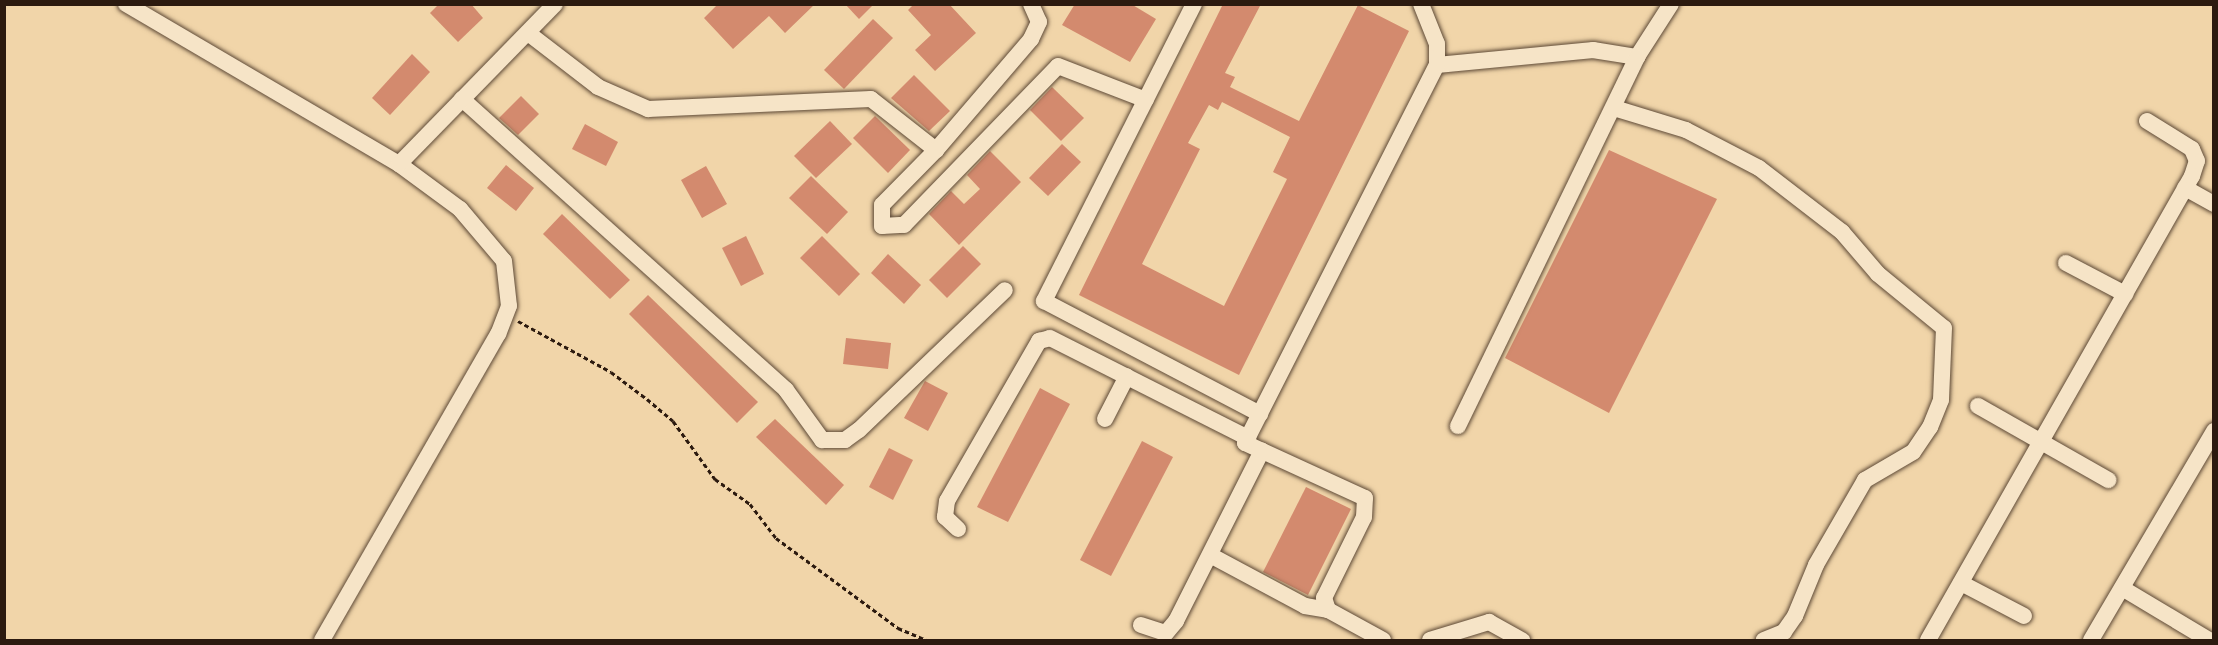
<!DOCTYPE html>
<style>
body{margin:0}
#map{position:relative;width:2218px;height:645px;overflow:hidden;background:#f1d5a9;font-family:"IM FELL DW Pica",serif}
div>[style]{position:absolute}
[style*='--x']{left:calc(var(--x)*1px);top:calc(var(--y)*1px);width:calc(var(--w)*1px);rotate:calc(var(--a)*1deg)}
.building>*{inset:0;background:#d38a6e}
.path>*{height:3px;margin-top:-1.5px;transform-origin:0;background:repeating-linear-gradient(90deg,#2c1a0f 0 4.5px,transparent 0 7.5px)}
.roads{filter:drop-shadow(0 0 2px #5d4936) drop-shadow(0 0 2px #5d4936)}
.minor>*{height:16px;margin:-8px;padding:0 8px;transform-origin:8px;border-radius:8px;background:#f6e4c7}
span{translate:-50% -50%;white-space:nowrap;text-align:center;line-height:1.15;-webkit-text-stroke:4.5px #f6e4c7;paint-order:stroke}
.frame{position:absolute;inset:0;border:6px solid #2c1a0f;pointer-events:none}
</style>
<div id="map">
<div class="building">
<i style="clip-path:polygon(439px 4px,471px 4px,483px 18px,458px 42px,430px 13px)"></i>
<i style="clip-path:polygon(718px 4px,815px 4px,785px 33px,769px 16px,733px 49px,704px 18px)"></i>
<i style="clip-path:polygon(845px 4px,874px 4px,859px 19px)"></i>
<i style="clip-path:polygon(914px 4px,949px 4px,976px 33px,935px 71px,915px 50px,931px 35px,908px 10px)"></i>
<i style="clip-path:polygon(1075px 4px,1131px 4px,1156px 19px,1130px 62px,1062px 25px)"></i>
<i style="clip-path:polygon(evenodd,1223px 4px,1261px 4px,1225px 73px,1235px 77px,1230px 87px,1299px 121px,1358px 5px,1409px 31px,1239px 375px,1079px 295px,1223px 4px,1222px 102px,1290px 137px,1273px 172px,1287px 179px,1224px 306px,1142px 264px,1200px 149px,1188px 143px,1209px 105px,1218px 110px,1222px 102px)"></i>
<i style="clip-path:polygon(873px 19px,893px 38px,844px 89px,824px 70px)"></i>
<i style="clip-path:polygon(412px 54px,430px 72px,390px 115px,372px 98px)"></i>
<i style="clip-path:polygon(914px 75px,950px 111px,929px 131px,891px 98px)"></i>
<i style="clip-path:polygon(1052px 87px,1084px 118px,1061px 141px,1030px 110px)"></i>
<i style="clip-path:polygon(521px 96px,539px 114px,518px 135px,499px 118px)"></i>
<i style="clip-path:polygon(875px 116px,910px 150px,888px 173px,853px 138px)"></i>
<i style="clip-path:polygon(830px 121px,852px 144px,816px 178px,794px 156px)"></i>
<i style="clip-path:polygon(585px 124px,618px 142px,606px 166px,572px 149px)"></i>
<i style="clip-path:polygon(1062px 144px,1081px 162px,1048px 196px,1029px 178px)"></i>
<i style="clip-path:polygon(1609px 150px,1717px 199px,1609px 413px,1505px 358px)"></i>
<i style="clip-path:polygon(990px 151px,1021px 182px,959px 245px,929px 214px,951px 191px,964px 204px,980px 189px,967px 175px)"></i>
<i style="clip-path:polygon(506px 165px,534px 188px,516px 211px,487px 188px)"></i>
<i style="clip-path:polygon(706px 166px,727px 204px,702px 218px,681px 180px)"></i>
<i style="clip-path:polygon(811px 176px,848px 212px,827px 234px,789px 198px)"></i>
<i style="clip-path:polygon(562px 214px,630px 280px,610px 299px,543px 234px)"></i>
<i style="clip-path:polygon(746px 236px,764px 274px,741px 286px,722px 248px)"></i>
<i style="clip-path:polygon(822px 236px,860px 274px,839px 296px,800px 258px)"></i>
<i style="clip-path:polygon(963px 246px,981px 264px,947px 298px,929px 280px)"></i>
<i style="clip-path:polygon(888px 254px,921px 285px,904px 304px,871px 273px)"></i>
<i style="clip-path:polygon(648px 295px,758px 402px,737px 423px,629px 314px)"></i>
<i style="clip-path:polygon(846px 338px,891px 343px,888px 369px,843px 364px)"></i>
<i style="clip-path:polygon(925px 381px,948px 393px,928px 431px,904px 418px)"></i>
<i style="clip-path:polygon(1040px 388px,1070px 404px,1008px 522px,977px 507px)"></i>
<i style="clip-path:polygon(775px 419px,844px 485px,826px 505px,756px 437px)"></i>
<i style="clip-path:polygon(1142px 441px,1173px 457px,1111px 576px,1080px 560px)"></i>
<i style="clip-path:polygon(889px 448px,913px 460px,893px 500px,869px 487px)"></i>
<i style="clip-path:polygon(1306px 487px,1351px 509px,1308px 595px,1263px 572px)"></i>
</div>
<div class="path">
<i style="--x:518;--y:321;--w:106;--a:28.7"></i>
<i style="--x:611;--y:372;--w:45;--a:36.9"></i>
<i style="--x:647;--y:399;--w:34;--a:40"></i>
<i style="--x:673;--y:421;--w:72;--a:54.1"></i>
<i style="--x:715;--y:479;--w:43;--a:35.5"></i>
<i style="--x:750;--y:504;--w:43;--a:52.6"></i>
<i style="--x:776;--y:538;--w:152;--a:36.4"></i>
<i style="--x:898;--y:628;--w:30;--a:23"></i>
</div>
<div class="roads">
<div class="minor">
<i style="--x:126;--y:4;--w:316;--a:30.4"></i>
<i style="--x:399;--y:164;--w:76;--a:36.4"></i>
<i style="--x:460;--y:209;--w:68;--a:49.8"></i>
<i style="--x:504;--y:261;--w:45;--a:83.7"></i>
<i style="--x:509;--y:306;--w:30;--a:111"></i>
<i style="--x:498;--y:334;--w:353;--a:119.9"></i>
<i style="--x:1194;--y:4;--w:333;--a:116.8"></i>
<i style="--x:1044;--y:301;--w:244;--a:27.6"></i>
<i style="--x:528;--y:33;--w:88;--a:37.6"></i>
<i style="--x:598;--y:87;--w:55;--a:23.7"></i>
<i style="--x:648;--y:109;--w:223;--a:-2.6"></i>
<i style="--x:871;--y:99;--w:83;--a:38.1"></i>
<i style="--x:936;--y:150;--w:146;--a:-49.4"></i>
<i style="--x:1031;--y:39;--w:19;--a:-65"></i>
<i style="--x:1039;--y:22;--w:20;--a:-114"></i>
<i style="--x:1437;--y:65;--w:157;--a:-5.5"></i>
<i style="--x:1593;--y:50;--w:45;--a:9"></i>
<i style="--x:1637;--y:57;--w:63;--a:-57.3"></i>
<i style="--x:462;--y:99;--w:435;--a:41.9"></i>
<i style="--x:786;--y:390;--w:62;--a:54.2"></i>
<i style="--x:822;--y:440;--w:23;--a:0"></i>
<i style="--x:845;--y:440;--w:17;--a:-36"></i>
<i style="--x:859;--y:430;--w:202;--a:-43.8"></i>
<i style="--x:1614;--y:108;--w:75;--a:17"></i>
<i style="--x:1686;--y:130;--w:82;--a:27.5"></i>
<i style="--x:1759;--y:168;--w:105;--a:37.6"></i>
<i style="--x:1842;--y:232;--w:55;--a:49.4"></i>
<i style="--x:1878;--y:274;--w:85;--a:39.3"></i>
<i style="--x:1944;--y:328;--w:72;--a:92.4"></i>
<i style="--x:1941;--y:400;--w:29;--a:112"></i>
<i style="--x:1930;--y:427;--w:30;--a:124"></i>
<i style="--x:1913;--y:452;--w:56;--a:149.7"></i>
<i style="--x:1865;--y:480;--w:98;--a:120"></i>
<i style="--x:1816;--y:565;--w:55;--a:112.4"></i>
<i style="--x:1795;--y:616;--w:19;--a:125"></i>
<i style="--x:1784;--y:632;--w:22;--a:158"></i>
<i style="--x:936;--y:150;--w:77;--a:134.5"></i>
<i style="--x:882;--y:205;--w:21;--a:90"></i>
<i style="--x:882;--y:226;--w:22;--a:-3"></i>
<i style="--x:904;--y:225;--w:221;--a:-45.9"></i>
<i style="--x:1058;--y:66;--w:94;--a:21.1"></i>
<i style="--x:399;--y:164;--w:223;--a:-45.7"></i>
<i style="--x:2185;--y:188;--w:33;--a:29"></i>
<i style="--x:2066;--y:263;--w:67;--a:27.7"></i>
<i style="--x:1978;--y:406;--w:150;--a:29.6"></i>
<i style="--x:1105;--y:419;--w:48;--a:-62.9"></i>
<i style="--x:1458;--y:426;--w:410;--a:-64.1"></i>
<i style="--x:958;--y:529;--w:18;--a:-137"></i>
<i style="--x:945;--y:517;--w:16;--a:-83"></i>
<i style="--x:947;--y:501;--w:185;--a:-60.1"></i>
<i style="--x:1039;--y:341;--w:11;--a:-15"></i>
<i style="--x:1050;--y:338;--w:222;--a:26.8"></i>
<i style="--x:1210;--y:555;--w:108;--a:28.2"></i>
<i style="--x:1305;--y:606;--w:23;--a:10"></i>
<i style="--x:1961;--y:583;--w:71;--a:27.6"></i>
<i style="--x:2122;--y:588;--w:101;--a:30.9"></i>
<i style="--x:1141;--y:625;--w:26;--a:18"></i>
<i style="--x:1166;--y:633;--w:16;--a:-50"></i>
<i style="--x:1176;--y:621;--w:191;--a:-63.2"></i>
<i style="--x:1383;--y:640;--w:63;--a:-151.4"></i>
<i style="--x:1328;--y:610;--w:13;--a:-108"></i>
<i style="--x:1324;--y:598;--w:90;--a:-63.7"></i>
<i style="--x:1364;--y:517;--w:19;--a:-87"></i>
<i style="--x:1365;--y:498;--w:132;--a:-155.4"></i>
<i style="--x:1245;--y:443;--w:424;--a:-63.1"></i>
<i style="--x:1437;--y:65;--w:21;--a:-90"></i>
<i style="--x:1437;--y:44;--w:43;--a:-111.8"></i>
<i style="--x:1430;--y:640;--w:62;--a:-17"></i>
<i style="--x:1489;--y:622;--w:38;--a:29"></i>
<i style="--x:1928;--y:640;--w:534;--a:-60.36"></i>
<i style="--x:2192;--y:176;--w:16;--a:-72"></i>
<i style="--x:2197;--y:161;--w:13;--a:-113"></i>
<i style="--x:2192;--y:149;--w:53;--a:-148.1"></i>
<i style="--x:2091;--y:640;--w:243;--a:-59.5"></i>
</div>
</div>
<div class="frame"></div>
</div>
